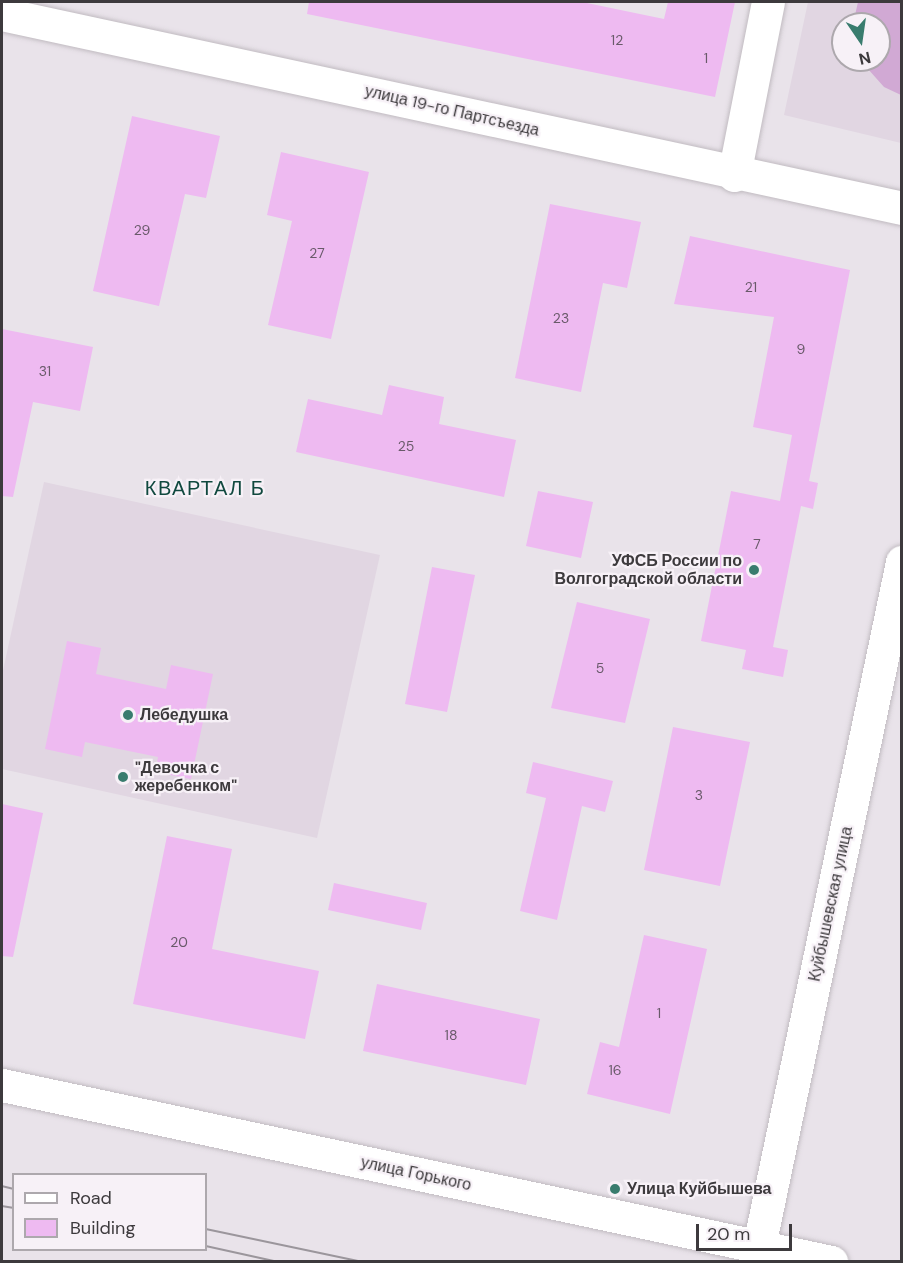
<!DOCTYPE html>
<meta charset="utf-8">
<style>
body{margin:0}
#map{position:relative;width:903px;height:1263px;overflow:hidden;background:#e9e3ea;font-family:"DM Sans",sans-serif}
div>[style]{position:absolute}
[style*='--x']{left:calc(var(--x)*1px);top:calc(var(--y)*1px);width:calc(var(--w)*1px);rotate:calc(var(--a)*1deg)}
.built>*{inset:0;background:#e1d6e2}
.green>*{inset:0;background:#d1a9d4}
.building>*{inset:0;background:#eebaf1}
.roads{filter:drop-shadow(0 0 2px #c1bbc1) drop-shadow(0 0 2px #c1bbc1)}
.street>*{height:33px;margin:-16.5px;padding:0 16.5px;transform-origin:16.5px;border-radius:16.5px;background:#fff}
.secondary>*{height:33px;margin:-16.5px;padding:0 16.5px;transform-origin:16.5px;border-radius:16.5px;background:#fff}
.tram>*{height:1.5px;margin:-0.75px;padding:0 0.75px;transform-origin:0.75px;border-radius:0.75px;background:#9b969c}
.dots>*{width:16px;height:16px;translate:-50% -50%;box-sizing:border-box;border:3px solid #f7f1f7;border-radius:50%}
span{translate:-50% -50%;white-space:nowrap;text-align:center;line-height:1.15;-webkit-text-stroke:4.5px #f7f1f7;paint-order:stroke}
.number-label{font-size:14px;color:#695a6a}
.number-label span{-webkit-text-stroke-width:0}
.street-label{font-size:16px;color:#3d3a3d}
.poi-label{font-size:16px;color:#3d3a3d;font-weight:700}
.right{translate:-100% -50%;text-align:right}
.left{translate:0 -50%;text-align:left}
.quarter-label{font-size:20px;color:#11493f;letter-spacing:1.5px}
.frame{position:absolute;inset:0;border:3px solid #3d3a3d;pointer-events:none}
.legend{position:absolute;left:12px;top:1173px;width:195px;height:78px;box-sizing:border-box;background:#f7f1f7;border:2px solid #ada8ad;margin:0;padding:8px 10px;list-style:none;font-size:18px;color:#3d3a3d}
.legend li{display:flex;align-items:center;gap:12px;height:30px}
.legend b{width:30px;border:2px solid #ada8ad}
.north{position:absolute;left:831px;top:12px;width:60px;height:60px;box-sizing:border-box;background:#f7f1f7;border:2px solid #ada8ad;border-radius:50%;rotate:167deg;font-size:16px;font-weight:700;line-height:24px;text-align:center;color:#3d3a3d}
.north::after{content:'';display:block;margin:auto;width:21px;height:27px;background:#397c6e;clip-path:polygon(50% 0,100% 100%,50% 72%,0 100%)}
.scale{position:absolute;left:696px;top:1224px;width:96px;height:27px;box-sizing:border-box;border:3px solid #3d3a3d;border-top:0;padding-left:8px;font-size:18px;line-height:21px;white-space:nowrap;color:#3d3a3d;-webkit-text-stroke:4px #f7f1f7;paint-order:stroke}
</style>
<div id="map">
<div class="built">
<i style="clip-path:polygon(evenodd,808px 2px,901px 2px,901px 143px,784px 115px,808px 2px,843px 24px,879px 24px,879px 60px,843px 60px,843px 24px)"></i>
<i style="clip-path:polygon(44px 482px,380px 555px,317px 838px,2px 769px,2px 675px)"></i>
</div>
<div class="green">
<i style="clip-path:polygon(858px 2px,901px 2px,901px 95px,884px 87px,860px 60px,879px 60px,879px 24px,853px 24px)"></i>
</div>
<div class="building">
<i style="clip-path:polygon(309px 2px,582px 2px,664px 19px,668px 2px,735px 2px,715px 97px,307px 14px)"></i>
<i style="clip-path:polygon(132px 116px,220px 136px,206px 198px,185px 194px,159px 306px,93px 291px)"></i>
<i style="clip-path:polygon(281px 152px,369px 172px,331px 339px,268px 325px,292px 221px,267px 215px)"></i>
<i style="clip-path:polygon(550px 204px,641px 222px,627px 288px,603px 283px,581px 392px,515px 378px)"></i>
<i style="clip-path:polygon(690px 236px,850px 270px,809px 481px,818px 483px,813px 509px,801px 506px,773px 647px,788px 650px,783px 677px,742px 669px,746px 650px,701px 641px,731px 491px,780px 501px,792px 435px,753px 427px,774px 317px,674px 304px)"></i>
<i style="clip-path:polygon(2px 329px,93px 347px,80px 411px,33px 402px,13px 497px,2px 496px)"></i>
<i style="clip-path:polygon(389px 385px,444px 397px,439px 424px,516px 440px,504px 497px,296px 452px,308px 399px,382px 415px)"></i>
<i style="clip-path:polygon(538px 491px,593px 502px,581px 558px,526px 546px)"></i>
<i style="clip-path:polygon(432px 567px,475px 575px,447px 712px,405px 704px)"></i>
<i style="clip-path:polygon(577px 602px,650px 619px,625px 723px,551px 708px)"></i>
<i style="clip-path:polygon(67px 641px,101px 648px,96px 674px,166px 689px,171px 665px,213px 674px,191px 779px,155px 772px,158px 757px,85px 742px,82px 757px,45px 749px)"></i>
<i style="clip-path:polygon(673px 727px,750px 742px,720px 886px,644px 870px)"></i>
<i style="clip-path:polygon(533px 762px,613px 781px,605px 812px,582px 806px,557px 920px,520px 911px,546px 798px,526px 793px)"></i>
<i style="clip-path:polygon(2px 804px,43px 813px,13px 957px,2px 956px)"></i>
<i style="clip-path:polygon(167px 836px,232px 849px,212px 949px,319px 971px,305px 1039px,133px 1004px)"></i>
<i style="clip-path:polygon(334px 883px,427px 903px,421px 930px,328px 910px)"></i>
<i style="clip-path:polygon(644px 935px,707px 949px,670px 1114px,587px 1094px,600px 1042px,619px 1047px)"></i>
<i style="clip-path:polygon(377px 984px,540px 1019px,526px 1085px,363px 1051px)"></i>
</div>
<div class="roads">
<div class="street">
<i style="--x:2;--y:14;--w:921;--a:12.16"></i>
<i style="--x:734;--y:175;--w:176;--a:-78.9"></i>
<i style="--x:759;--y:1246;--w:699;--a:-78.19"></i>
</div>
<div class="secondary">
<i style="--x:2;--y:1085;--w:848;--a:12.05"></i>
</div>
</div>
<div class="tram">
<i style="--x:2;--y:1186;--w:12;--a:14"></i>
<i style="--x:2;--y:1206;--w:12;--a:9"></i>
<i style="--x:206;--y:1229;--w:160;--a:11.9"></i>
<i style="--x:206;--y:1246;--w:75;--a:12.4"></i>
</div>
<div class="dots">
<i style="left:754px;top:570px;background:#397c6e"></i>
<i style="left:128px;top:715px;background:#397c6e"></i>
<i style="left:123px;top:777px;background:#397c6e"></i>
<i style="left:615px;top:1189px;background:#397c6e"></i>
</div>
<div class="number-label">
<span style="left:617px;top:40px">12</span>
<span style="left:706px;top:58px">1</span>
<span style="left:142px;top:230px">29</span>
<span style="left:317px;top:253px">27</span>
<span style="left:751px;top:287px">21</span>
<span style="left:561px;top:318px">23</span>
<span style="left:801px;top:349px">9</span>
<span style="left:45px;top:371px">31</span>
<span style="left:406px;top:446px">25</span>
<span style="left:757px;top:544px">7</span>
<span style="left:600px;top:668px">5</span>
<span style="left:699px;top:795px">3</span>
<span style="left:179px;top:942px">20</span>
<span style="left:659px;top:1013px">1</span>
<span style="left:451px;top:1035px">18</span>
<span style="left:615px;top:1070px">16</span>
</div>
<div class="street-label">
<span style="left:452px;top:111px;rotate:13deg">улица 19-го Партсъезда</span>
<span style="left:831px;top:904px;rotate:-78deg">Куйбышевская улица</span>
<span style="left:416px;top:1174px;rotate:12deg">улица Горького</span>
</div>
<div class="poi-label">
<span class="right" style="left:742px;top:570px">УФСБ России по<br>Волгоградской области</span>
<span class="left" style="left:140px;top:715px">Лебедушка</span>
<span class="left" style="left:135px;top:777px">"Девочка с<br>жеребенком"</span>
<span class="left" style="left:627px;top:1189px">Улица Куйбышева</span>
</div>
<div class="quarter-label">
<span style="left:205px;top:488px">КВАРТАЛ Б</span>
</div>
<div class="frame"></div>
<ul class="legend">
<li><b style="height:8px;background:#fff"></b>Road</li>
<li><b style="height:16px;background:#eebaf1"></b>Building</li>
</ul>
<div class="north">N</div>
<div class="scale">20 m</div>
</div>
